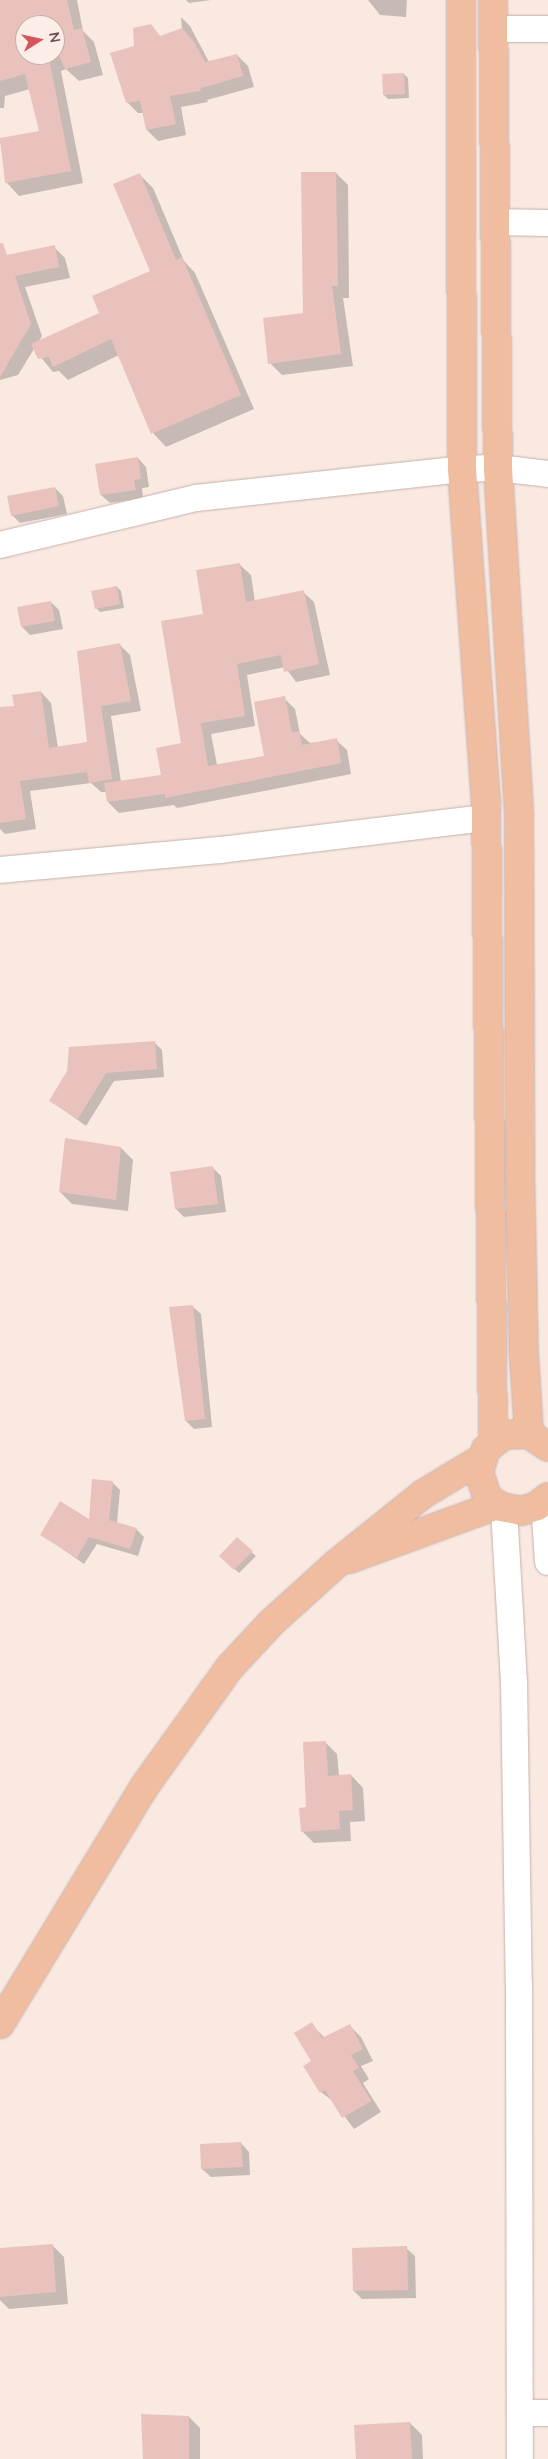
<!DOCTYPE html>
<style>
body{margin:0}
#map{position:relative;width:548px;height:2459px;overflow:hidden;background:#f9e9e1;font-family:"Nunito Sans",sans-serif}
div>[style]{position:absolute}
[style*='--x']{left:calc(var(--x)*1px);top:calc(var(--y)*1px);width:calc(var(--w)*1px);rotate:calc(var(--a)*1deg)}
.shadow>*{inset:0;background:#0003}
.building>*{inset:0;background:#eac2bd}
.roads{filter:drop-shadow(0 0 1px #c7b0ab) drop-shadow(0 0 1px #c7b0ab)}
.minor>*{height:26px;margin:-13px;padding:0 13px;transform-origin:13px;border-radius:13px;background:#fff}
.primary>*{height:28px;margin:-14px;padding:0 14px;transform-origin:14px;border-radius:14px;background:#f0bda1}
span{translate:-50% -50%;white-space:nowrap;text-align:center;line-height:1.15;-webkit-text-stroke:4.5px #fceee7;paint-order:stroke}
.north{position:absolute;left:15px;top:15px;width:50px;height:50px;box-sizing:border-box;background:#fceee7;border:1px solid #c2aea9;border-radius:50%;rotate:80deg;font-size:14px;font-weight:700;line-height:20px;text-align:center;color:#6c4e4c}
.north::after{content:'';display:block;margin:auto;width:18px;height:22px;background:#d4555b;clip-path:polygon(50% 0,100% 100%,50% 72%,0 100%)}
</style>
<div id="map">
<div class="shadow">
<i style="clip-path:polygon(evenodd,0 0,77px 0,83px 31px,94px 42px,103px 75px,79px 81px,66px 69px,61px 71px,83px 183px,19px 196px,7px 183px,0 140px,41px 132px,30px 89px,5px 96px,4px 108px,0 108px,0 0,25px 25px,55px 25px,55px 55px,25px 55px,25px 25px)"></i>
<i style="clip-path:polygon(186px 0,211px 0,189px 3px)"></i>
<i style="clip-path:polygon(368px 0,407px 0,406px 17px,380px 15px)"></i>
<i style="clip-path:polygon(181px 17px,190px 26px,209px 62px,237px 55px,248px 66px,254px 87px,207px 100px,208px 102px,181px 107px,186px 135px,158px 141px,147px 130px,144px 113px,138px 113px,127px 102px,135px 47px,151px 25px,185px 69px)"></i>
<i style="clip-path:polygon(404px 74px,408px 78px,409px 98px,388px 99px,384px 95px)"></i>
<i style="clip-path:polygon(336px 173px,348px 185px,349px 298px,343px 298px,353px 366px,282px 375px,270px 363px,304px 314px)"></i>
<i style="clip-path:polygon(139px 174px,153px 188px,184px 261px,195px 273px,254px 409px,166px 447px,153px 433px,119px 355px,68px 380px,59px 371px,53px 372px,34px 349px,18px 375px,0 380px,0 257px,54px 247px,65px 258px,70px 278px,25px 287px,42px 336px,38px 343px,101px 313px,151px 272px)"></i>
<i style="clip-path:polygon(138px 458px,146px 467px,149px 487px,142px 488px,143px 498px,110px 503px,101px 495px,97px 465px)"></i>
<i style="clip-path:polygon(55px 488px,63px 496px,67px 514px,20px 523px,12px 515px)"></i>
<i style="clip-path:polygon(240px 565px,251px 575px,255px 602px,303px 592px,314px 602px,330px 675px,296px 682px,285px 667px,247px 675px,255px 726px,211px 734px,217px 765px,266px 757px,284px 698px,295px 709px,300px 734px,310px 743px,336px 740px,347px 750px,351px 774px,177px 808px,174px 805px,119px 813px,108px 802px,106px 792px,101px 792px,91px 783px,30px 791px,36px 829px,5px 834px,0 829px,0 709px,15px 707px,41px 692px,51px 703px,58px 748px,88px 743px,120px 645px,130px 655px,141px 711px,111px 716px,121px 782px,163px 776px,182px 744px,204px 615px)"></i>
<i style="clip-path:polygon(117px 587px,121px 591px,124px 608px,100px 612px,96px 608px)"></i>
<i style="clip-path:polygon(51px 602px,59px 610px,63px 629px,30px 635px,22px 627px)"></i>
<i style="clip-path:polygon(154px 1042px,162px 1050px,164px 1077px,114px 1081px,86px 1126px,50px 1100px)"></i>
<i style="clip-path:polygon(121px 1148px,133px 1160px,128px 1211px,72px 1204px,60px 1192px)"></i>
<i style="clip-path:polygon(213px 1168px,221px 1176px,226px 1212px,184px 1217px,176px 1209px,171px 1173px)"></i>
<i style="clip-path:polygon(192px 1306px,201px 1314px,212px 1427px,194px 1429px,186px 1421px)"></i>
<i style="clip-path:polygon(112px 1482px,120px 1490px,117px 1523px,136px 1529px,144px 1537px,138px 1556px,97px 1544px,84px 1564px,41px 1534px,90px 1521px)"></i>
<i style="clip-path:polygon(237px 1539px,256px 1556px,239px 1573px,221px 1556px)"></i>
<i style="clip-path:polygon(325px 1742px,337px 1754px,339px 1776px,351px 1775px,363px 1788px,365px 1821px,350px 1822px,351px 1841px,314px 1843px,302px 1831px)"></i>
<i style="clip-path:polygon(311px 2024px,325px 2038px,350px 2026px,361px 2037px,373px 2061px,361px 2066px,369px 2079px,363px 2083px,381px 2112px,354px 2129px,334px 2102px,321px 2092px,312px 2062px)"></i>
<i style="clip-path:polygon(241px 2143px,249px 2152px,250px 2175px,211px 2177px,202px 2169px)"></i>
<i style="clip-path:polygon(52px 2245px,64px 2257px,68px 2304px,9px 2309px,0 2300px,0 2249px)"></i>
<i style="clip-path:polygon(406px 2248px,415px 2256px,416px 2298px,362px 2299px,354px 2291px)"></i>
<i style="clip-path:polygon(189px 2417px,200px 2428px,200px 2459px,144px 2459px)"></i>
<i style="clip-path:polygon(410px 2423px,422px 2435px,423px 2459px,357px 2459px)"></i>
</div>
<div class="building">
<i style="clip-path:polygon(evenodd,0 0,67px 0,74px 30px,82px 28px,91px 62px,65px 69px,59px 55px,49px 58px,71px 171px,5px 183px,0 138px,39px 131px,25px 74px,0 81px,0 0,25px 25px,55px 25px,55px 55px,25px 55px,25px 25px)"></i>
<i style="clip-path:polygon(151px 24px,160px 36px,182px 28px,194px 42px,205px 62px,237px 54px,243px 76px,201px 88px,200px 91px,170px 96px,176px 124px,146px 130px,140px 101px,126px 103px,110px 53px,134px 46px,133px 28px)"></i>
<i style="clip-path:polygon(404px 73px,405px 94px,383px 95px,382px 74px)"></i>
<i style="clip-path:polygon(301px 172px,336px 172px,338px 286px,332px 286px,341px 354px,268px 364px,263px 318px,303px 313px)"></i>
<i style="clip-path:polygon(140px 173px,176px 260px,182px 257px,241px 395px,151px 434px,111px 339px,53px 367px,49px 357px,38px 359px,31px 344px,99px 313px,92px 296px,150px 271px,113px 184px)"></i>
<i style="clip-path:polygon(0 243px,3px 243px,7px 255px,55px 245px,59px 267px,15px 276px,31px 324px,0 377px)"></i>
<i style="clip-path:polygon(138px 457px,141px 479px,134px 480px,136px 490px,100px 495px,95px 464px)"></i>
<i style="clip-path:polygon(55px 487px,59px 506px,11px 516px,7px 496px)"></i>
<i style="clip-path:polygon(240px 563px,246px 602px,304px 590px,319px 664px,284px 672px,281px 655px,237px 664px,245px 716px,201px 723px,208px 766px,264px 756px,254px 702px,285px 696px,292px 733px,299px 731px,302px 745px,337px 738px,341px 763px,165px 798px,165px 794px,107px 802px,104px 783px,161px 775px,156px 748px,181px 743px,161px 621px,203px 614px,196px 570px)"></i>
<i style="clip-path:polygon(117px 586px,120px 604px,95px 609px,91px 591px)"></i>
<i style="clip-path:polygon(51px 601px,55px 621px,21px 627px,17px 607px)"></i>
<i style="clip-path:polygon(120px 643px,131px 701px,101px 706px,112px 779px,89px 783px,87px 772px,20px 781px,26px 819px,0 823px,0 707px,14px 706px,12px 695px,41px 691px,49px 748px,87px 742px,77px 651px)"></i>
<i style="clip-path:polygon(155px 1041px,157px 1069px,106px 1073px,78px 1119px,49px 1101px,67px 1071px,69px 1047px)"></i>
<i style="clip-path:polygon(65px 1138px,121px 1147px,116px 1200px,59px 1192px)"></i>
<i style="clip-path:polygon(213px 1166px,218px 1204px,175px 1209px,170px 1172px)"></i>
<i style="clip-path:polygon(193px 1305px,205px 1419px,185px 1421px,169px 1307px)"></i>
<i style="clip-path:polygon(92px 1479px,113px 1481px,109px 1520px,137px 1528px,130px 1549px,89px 1537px,77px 1558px,40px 1535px,60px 1501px,89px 1519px)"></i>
<i style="clip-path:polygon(237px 1537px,253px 1551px,234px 1570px,219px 1556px)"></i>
<i style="clip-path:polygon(326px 1741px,328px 1776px,351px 1774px,353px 1810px,339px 1811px,340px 1829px,301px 1832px,299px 1808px,306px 1807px,303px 1742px)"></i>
<i style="clip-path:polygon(312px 2022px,322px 2038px,350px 2024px,363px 2049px,351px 2055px,359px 2068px,353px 2071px,371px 2101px,342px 2118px,325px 2090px,320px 2093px,303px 2066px,311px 2061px,294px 2033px)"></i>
<i style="clip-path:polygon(241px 2142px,243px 2167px,201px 2169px,200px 2144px)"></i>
<i style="clip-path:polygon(53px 2244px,56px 2292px,0 2297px,0 2248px)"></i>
<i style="clip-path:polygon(407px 2246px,408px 2290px,353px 2291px,352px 2248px)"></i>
<i style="clip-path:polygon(141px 2414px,189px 2416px,189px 2459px,143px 2459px)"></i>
<i style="clip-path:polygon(410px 2422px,412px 2459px,356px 2459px,354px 2425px)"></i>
</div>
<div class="roads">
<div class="minor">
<i style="--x:492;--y:29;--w:56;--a:0"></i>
<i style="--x:494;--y:222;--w:54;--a:1.1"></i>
<i style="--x:0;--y:545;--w:202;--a:-13.5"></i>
<i style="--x:196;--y:498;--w:268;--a:-6.2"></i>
<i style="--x:462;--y:469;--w:36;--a:-2"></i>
<i style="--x:498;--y:468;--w:50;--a:6.8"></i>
<i style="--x:0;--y:870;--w:221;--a:-5.2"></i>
<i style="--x:220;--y:850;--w:268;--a:-6.9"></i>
<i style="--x:544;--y:1501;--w:61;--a:86.2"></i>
<i style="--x:504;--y:1509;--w:172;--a:86.7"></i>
<i style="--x:514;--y:1681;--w:303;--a:89.1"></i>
<i style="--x:519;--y:1984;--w:475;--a:89.9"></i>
<i style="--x:520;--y:2413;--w:28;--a:0"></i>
</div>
<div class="primary">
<i style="--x:461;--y:0;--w:469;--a:89.9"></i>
<i style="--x:462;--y:469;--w:332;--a:85.9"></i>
<i style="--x:486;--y:800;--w:641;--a:89.37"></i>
<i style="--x:493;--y:0;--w:468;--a:89.4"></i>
<i style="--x:498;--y:468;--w:348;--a:86.5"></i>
<i style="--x:519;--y:815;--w:357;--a:89.8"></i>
<i style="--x:520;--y:1172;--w:184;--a:88.8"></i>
<i style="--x:524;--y:1356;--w:78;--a:86.3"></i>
<i style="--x:548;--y:1447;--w:23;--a:-146"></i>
<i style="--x:529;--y:1434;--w:25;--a:178"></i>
<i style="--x:504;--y:1435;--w:23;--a:142"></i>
<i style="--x:486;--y:1449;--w:24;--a:107"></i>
<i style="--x:479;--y:1472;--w:26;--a:72"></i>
<i style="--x:487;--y:1497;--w:17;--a:36"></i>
<i style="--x:501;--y:1507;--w:20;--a:11"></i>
<i style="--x:521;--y:1511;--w:17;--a:-17"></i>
<i style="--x:537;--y:1506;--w:14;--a:-39"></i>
<i style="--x:349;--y:1559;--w:158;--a:-20"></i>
<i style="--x:0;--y:2024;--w:277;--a:-58.7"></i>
<i style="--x:144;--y:1787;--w:148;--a:-54.4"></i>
<i style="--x:230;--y:1667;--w:60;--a:-47"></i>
<i style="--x:271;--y:1623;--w:88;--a:-42.2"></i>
<i style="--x:336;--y:1564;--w:112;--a:-38.8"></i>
<i style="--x:423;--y:1494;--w:68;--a:-31.1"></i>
</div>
</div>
<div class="north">N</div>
</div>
